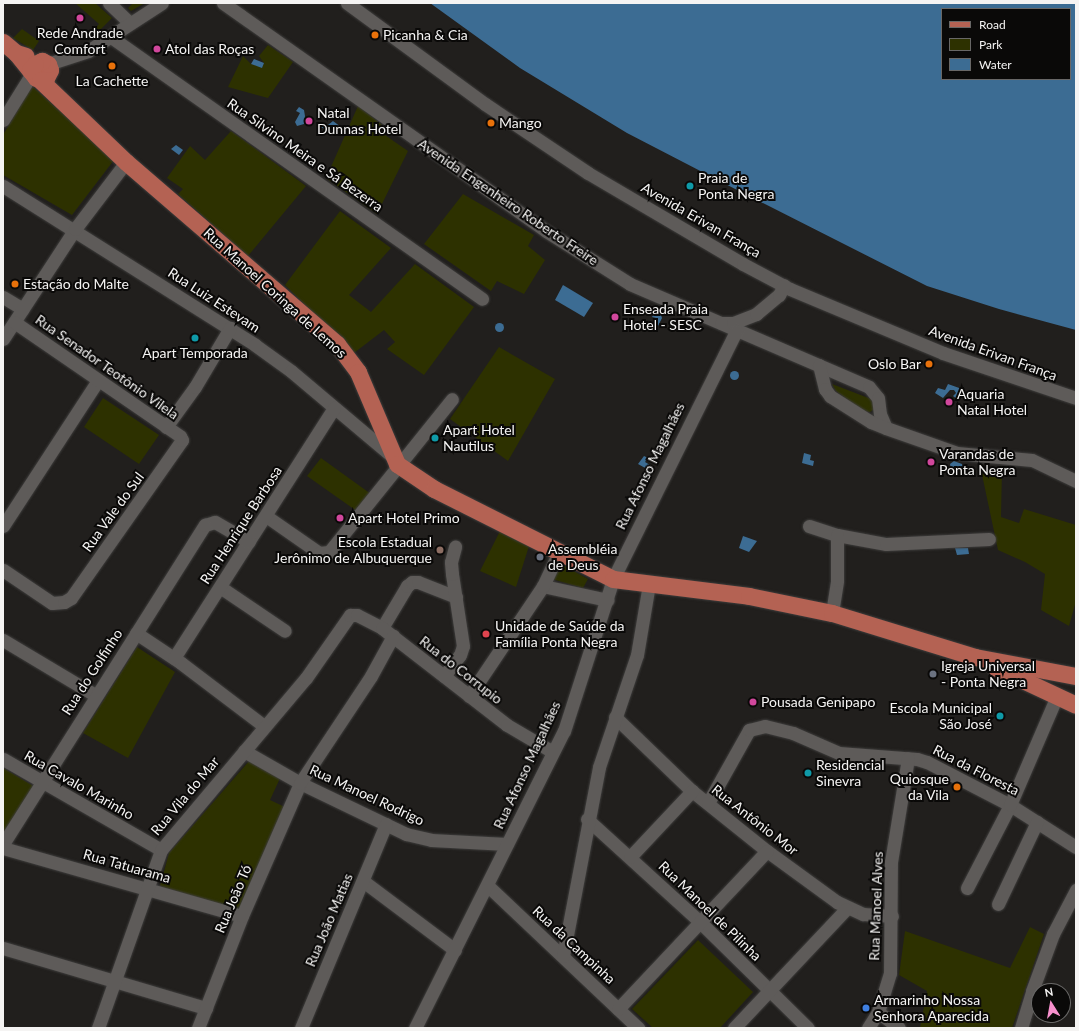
<!DOCTYPE html>
<meta charset="utf-8">
<style>
body{margin:0}
#map{position:relative;width:1079px;height:1031px;overflow:hidden;background:#211f1d;font-family:Lato,sans-serif}
div>[style]{position:absolute}
[style*='--x']{left:calc(var(--x)*1px);top:calc(var(--y)*1px);width:calc(var(--w)*1px);rotate:calc(var(--a)*1deg)}
.green>*{inset:0;background:#2d3100}
.water>*{inset:0;background:#3c6c93}
.round{border-radius:50%}
.roads{filter:drop-shadow(0 0 1px #3e3d3c) drop-shadow(0 0 1px #3e3d3c)}
.minor>*{height:13px;margin:-6.5px;padding:0 6.5px;transform-origin:6.5px;border-radius:6.5px;background:#5e5b59}
.major>*{height:17px;margin:-8.5px;padding:0 8.5px;transform-origin:8.5px;border-radius:8.5px;background:#b46253}
.dots>*{width:11px;height:11px;translate:-50% -50%;box-sizing:border-box;border:2px solid #0a0908;border-radius:50%}
span{translate:-50% -50%;white-space:nowrap;text-align:center;line-height:1.15;-webkit-text-stroke:4px #0a0908;paint-order:stroke}
.poi-label{font-size:14px;color:#f5f4f3}
.left{translate:0 -50%;text-align:left}
.right{translate:-100% -50%;text-align:right}
.street-label{font-size:14px;color:#f5f4f3}
.frame{position:absolute;inset:0;border:4px solid #f5f4f3;pointer-events:none}
.legend{position:absolute;left:941px;top:8px;width:130px;height:72px;box-sizing:border-box;background:#0a0908;border:1px solid #686766;margin:0;padding:5px 7px;list-style:none;font-size:12px;color:#f5f4f3}
.legend li{display:flex;align-items:center;gap:8px;height:20px}
.legend b{width:20px;border:1px solid #686766}
.north{position:absolute;left:1031px;top:983px;width:40px;height:40px;box-sizing:border-box;background:#0a0908;border:1px solid #686766;border-radius:50%;rotate:349deg;font-size:11px;font-weight:700;line-height:16px;text-align:center;color:#f5f4f3}
.north::after{content:'';display:block;margin:auto;width:14px;height:18px;background:#f790cd;clip-path:polygon(50% 0,100% 100%,50% 72%,0 100%)}
</style>
<div id="map">
<div class="green">
<i style="clip-path:polygon(75px 3px,95px 3px,112px 18px,91px 39px,89px 35px,99px 24px)"></i>
<i style="clip-path:polygon(133px 3px,145px 3px,131px 11px,128px 8px)"></i>
<i style="clip-path:polygon(22px 29px,39px 41px,33px 50px,13px 38px)"></i>
<i style="clip-path:polygon(268px 45px,293px 62px,268px 98px,228px 87px,243px 56px,251px 64px,262px 67px,264px 63px,259px 56px)"></i>
<i style="clip-path:polygon(32px 86px,114px 160px,72px 215px,3px 175px,3px 135px)"></i>
<i style="clip-path:polygon(358px 106px,382px 125px,379px 131px,408px 151px,377px 214px,326px 178px)"></i>
<i style="clip-path:polygon(231px 131px,306px 186px,248px 256px,178px 194px,183px 189px,167px 178px,190px 146px,205px 160px)"></i>
<i style="clip-path:polygon(463px 194px,534px 235px,528px 246px,545px 260px,524px 294px,497px 281px,491px 291px,424px 244px)"></i>
<i style="clip-path:polygon(340px 211px,391px 248px,349px 295px,371px 312px,415px 264px,474px 307px,424px 375px,387px 349px,395px 342px,384px 330px,354px 353px,285px 285px)"></i>
<i style="clip-path:polygon(499px 347px,555px 379px,508px 461px,450px 419px)"></i>
<i style="clip-path:polygon(832px 384px,871px 399px,875px 404px,873px 410px,870px 412px,863px 411px,836px 391px)"></i>
<i style="clip-path:polygon(103px 398px,159px 435px,139px 464px,84px 427px)"></i>
<i style="clip-path:polygon(321px 458px,371px 494px,358px 512px,307px 476px)"></i>
<i style="clip-path:polygon(1002px 469px,1001px 517px,1019px 523px,1024px 509px,1076px 525px,1076px 601px,1069px 626px,1041px 610px,1045px 574px,1025px 562px,998px 550px,981px 470px)"></i>
<i style="clip-path:polygon(501px 529px,530px 543px,516px 587px,480px 571px)"></i>
<i style="clip-path:polygon(559px 563px,588px 579px,583px 588px,552px 579px)"></i>
<i style="clip-path:polygon(137px 647px,175px 672px,128px 758px,83px 733px)"></i>
<i style="clip-path:polygon(250px 760px,282px 774px,270px 800px,287px 808px,241px 911px,160px 886px,169px 853px)"></i>
<i style="clip-path:polygon(3px 768px,35px 787px,3px 839px)"></i>
<i style="clip-path:polygon(1030px 927px,1044px 934px,1012px 1028px,920px 1028px,927px 991px,899px 975px,905px 931px,1010px 968px)"></i>
<i style="clip-path:polygon(698px 940px,753px 992px,720px 1028px,653px 1028px,632px 1009px)"></i>
</div>
<div class="water">
<i style="clip-path:polygon(evenodd,430px 3px,1076px 3px,1076px 330px,999px 309px,927px 286px,739px 191px,627px 133px,520px 68px,430px 3px,942px 9px,1070px 9px,1070px 79px,942px 79px,942px 9px)"></i>
<i style="clip-path:polygon(254px 59px,264px 63px,262px 68px,251px 64px)"></i>
<i style="clip-path:polygon(299px 107px,304px 110px,305px 116px,304px 124px,297px 126px,295px 122px,300px 113px,296px 111px)"></i>
<i style="clip-path:polygon(333px 121px,341px 127px,338px 134px,320px 127px,323px 123px,328px 125px)"></i>
<i style="clip-path:polygon(176px 145px,183px 150px,179px 155px,171px 149px)"></i>
<i style="clip-path:polygon(563px 285px,593px 303px,584px 317px,555px 300px)"></i>
<i style="clip-path:polygon(655px 312px,661px 315px,662px 318px,657px 328px,652px 326px,656px 318px,652px 317px)"></i>
<i class="round" style="left:494.5px;top:322.5px;width:9px;height:9px"></i>
<i class="round" style="left:729.5px;top:370.5px;width:9px;height:9px"></i>
<i style="clip-path:polygon(948px 384px,962px 389px,957px 399px,953px 396px,956px 393px,954px 390px,950px 390px,943px 398px,935px 393px,938px 388px,945px 390px)"></i>
<i style="clip-path:polygon(804px 453px,811px 455px,810px 460px,814px 461px,813px 466px,802px 463px)"></i>
<i style="clip-path:polygon(644px 456px,648px 458px,645px 462px,650px 465px,647px 469px,638px 464px)"></i>
<i style="clip-path:polygon(954px 461px,962px 464px,963px 470px,951px 469px,950px 464px)"></i>
<i style="clip-path:polygon(743px 536px,757px 541px,749px 552px,739px 548px)"></i>
<i style="clip-path:polygon(968px 548px,969px 554px,957px 555px,955px 548px)"></i>
</div>
<div class="roads">
<div class="minor">
<i style="--x:109;--y:3;--w:29;--a:44"></i>
<i style="--x:223;--y:3;--w:395;--a:35.2"></i>
<i style="--x:546;--y:231;--w:99;--a:32.2"></i>
<i style="--x:630;--y:284;--w:260;--a:23.3"></i>
<i style="--x:869;--y:387;--w:14;--a:51"></i>
<i style="--x:878;--y:398;--w:16;--a:83"></i>
<i style="--x:880;--y:414;--w:15;--a:67"></i>
<i style="--x:886;--y:428;--w:75;--a:19.4"></i>
<i style="--x:957;--y:453;--w:75;--a:5.3"></i>
<i style="--x:1032;--y:460;--w:49;--a:25.5"></i>
<i style="--x:347;--y:3;--w:171;--a:36.2"></i>
<i style="--x:485;--y:104;--w:124;--a:33.8"></i>
<i style="--x:588;--y:173;--w:180;--a:30.4"></i>
<i style="--x:743;--y:264;--w:53;--a:28"></i>
<i style="--x:790;--y:289;--w:166;--a:22.7"></i>
<i style="--x:943;--y:353;--w:140;--a:18.7"></i>
<i style="--x:111;--y:37;--w:454;--a:35.2"></i>
<i style="--x:48;--y:64;--w:42;--a:-18"></i>
<i style="--x:88;--y:51;--w:88;--a:-33"></i>
<i style="--x:3;--y:120;--w:53;--a:-58.1"></i>
<i style="--x:3;--y:186;--w:298;--a:32.2"></i>
<i style="--x:255;--y:345;--w:44;--a:35.8"></i>
<i style="--x:291;--y:371;--w:133;--a:40.1"></i>
<i style="--x:3;--y:297;--w:23;--a:31"></i>
<i style="--x:721;--y:323;--w:12;--a:0"></i>
<i style="--x:733;--y:323;--w:25;--a:-21"></i>
<i style="--x:756;--y:314;--w:30;--a:-40"></i>
<i style="--x:779;--y:295;--w:11;--a:-63"></i>
<i style="--x:3;--y:339;--w:131;--a:-56.8"></i>
<i style="--x:75;--y:229;--w:84;--a:-52.7"></i>
<i style="--x:819;--y:365;--w:25;--a:76"></i>
<i style="--x:825;--y:389;--w:9;--a:54"></i>
<i style="--x:830;--y:396;--w:49;--a:32.4"></i>
<i style="--x:871;--y:422;--w:16;--a:22"></i>
<i style="--x:166;--y:427;--w:49;--a:-54.1"></i>
<i style="--x:195;--y:387;--w:69;--a:-59.3"></i>
<i style="--x:266;--y:516;--w:65;--a:34.9"></i>
<i style="--x:319;--y:553;--w:10;--a:-6"></i>
<i style="--x:329;--y:552;--w:196;--a:-51.2"></i>
<i style="--x:3;--y:526;--w:174;--a:-56.9"></i>
<i style="--x:809;--y:526;--w:29;--a:18"></i>
<i style="--x:837;--y:535;--w:50;--a:10.4"></i>
<i style="--x:886;--y:544;--w:103;--a:-2.8"></i>
<i style="--x:3;--y:570;--w:59;--a:34"></i>
<i style="--x:52;--y:603;--w:12;--a:-5"></i>
<i style="--x:64;--y:602;--w:8;--a:-30"></i>
<i style="--x:71;--y:598;--w:193;--a:-54.9"></i>
<i style="--x:182;--y:440;--w:4;--a:-117"></i>
<i style="--x:180;--y:436;--w:201;--a:-145.5"></i>
<i style="--x:543;--y:586;--w:66;--a:12.2"></i>
<i style="--x:220;--y:587;--w:78;--a:34.1"></i>
<i style="--x:832;--y:613;--w:33;--a:-81"></i>
<i style="--x:837;--y:580;--w:45;--a:-90"></i>
<i style="--x:382;--y:628;--w:49;--a:-59.2"></i>
<i style="--x:407;--y:586;--w:6;--a:-39"></i>
<i style="--x:412;--y:582;--w:6;--a:0"></i>
<i style="--x:418;--y:582;--w:41;--a:21.5"></i>
<i style="--x:136;--y:633;--w:54;--a:33.7"></i>
<i style="--x:181;--y:663;--w:104;--a:37.2"></i>
<i style="--x:3;--y:640;--w:107;--a:30.9"></i>
<i style="--x:174;--y:658;--w:297;--a:-57.4"></i>
<i style="--x:444;--y:676;--w:26;--a:-53"></i>
<i style="--x:460;--y:655;--w:9;--a:-72"></i>
<i style="--x:463;--y:646;--w:73;--a:-98.7"></i>
<i style="--x:452;--y:574;--w:12;--a:-95"></i>
<i style="--x:451;--y:562;--w:16;--a:-75"></i>
<i style="--x:469;--y:696;--w:133;--a:-56.1"></i>
<i style="--x:543;--y:586;--w:38;--a:-65"></i>
<i style="--x:615;--y:717;--w:107;--a:43.9"></i>
<i style="--x:692;--y:791;--w:96;--a:38.7"></i>
<i style="--x:767;--y:851;--w:87;--a:36.1"></i>
<i style="--x:837;--y:902;--w:29;--a:25"></i>
<i style="--x:863;--y:914;--w:29;--a:4"></i>
<i style="--x:244;--y:751;--w:64;--a:29.7"></i>
<i style="--x:300;--y:783;--w:118;--a:25.7"></i>
<i style="--x:406;--y:834;--w:26;--a:13"></i>
<i style="--x:431;--y:840;--w:76;--a:3"></i>
<i style="--x:3;--y:759;--w:182;--a:29.9"></i>
<i style="--x:708;--y:803;--w:84;--a:-60.7"></i>
<i style="--x:749;--y:730;--w:16;--a:-14"></i>
<i style="--x:765;--y:726;--w:29;--a:14"></i>
<i style="--x:793;--y:733;--w:50;--a:23.5"></i>
<i style="--x:839;--y:753;--w:78;--a:4.4"></i>
<i style="--x:917;--y:759;--w:10;--a:17"></i>
<i style="--x:927;--y:762;--w:93;--a:27.4"></i>
<i style="--x:1010;--y:805;--w:78;--a:32.5"></i>
<i style="--x:587;--y:819;--w:153;--a:42.3"></i>
<i style="--x:700;--y:922;--w:151;--a:44.5"></i>
<i style="--x:3;--y:844;--w:378;--a:-57.7"></i>
<i style="--x:205;--y:525;--w:10;--a:-17"></i>
<i style="--x:215;--y:522;--w:39;--a:30"></i>
<i style="--x:3;--y:848;--w:248;--a:15.9"></i>
<i style="--x:630;--y:857;--w:91;--a:-46.8"></i>
<i style="--x:363;--y:881;--w:115;--a:36.9"></i>
<i style="--x:488;--y:886;--w:207;--a:43.4"></i>
<i style="--x:967;--y:888;--w:93;--a:-62.6"></i>
<i style="--x:1010;--y:805;--w:119;--a:-66.7"></i>
<i style="--x:998;--y:904;--w:91;--a:-64.6"></i>
<i style="--x:3;--y:948;--w:212;--a:16.5"></i>
<i style="--x:563;--y:956;--w:192;--a:-79.2"></i>
<i style="--x:599;--y:767;--w:118;--a:-71.3"></i>
<i style="--x:637;--y:655;--w:72;--a:-80.4"></i>
<i style="--x:618;--y:1009;--w:217;--a:-46.7"></i>
<i style="--x:878;--y:1012;--w:26;--a:37"></i>
<i style="--x:98;--y:1028;--w:189;--a:-70.5"></i>
<i style="--x:161;--y:850;--w:225;--a:-49.9"></i>
<i style="--x:306;--y:678;--w:77;--a:-55.1"></i>
<i style="--x:350;--y:615;--w:7;--a:0"></i>
<i style="--x:357;--y:615;--w:28;--a:27"></i>
<i style="--x:382;--y:628;--w:158;--a:37.8"></i>
<i style="--x:507;--y:725;--w:53;--a:30.4"></i>
<i style="--x:198;--y:1028;--w:120;--a:-68.6"></i>
<i style="--x:242;--y:916;--w:145;--a:-66.4"></i>
<i style="--x:300;--y:783;--w:128;--a:-56.4"></i>
<i style="--x:371;--y:676;--w:46;--a:-61.2"></i>
<i style="--x:301;--y:1028;--w:221;--a:-67.4"></i>
<i style="--x:415;--y:1028;--w:332;--a:-63.4"></i>
<i style="--x:564;--y:731;--w:160;--a:-72.1"></i>
<i style="--x:613;--y:579;--w:277;--a:-63.6"></i>
<i style="--x:734;--y:1028;--w:163;--a:-46.7"></i>
<i style="--x:868;--y:1028;--w:19;--a:-58"></i>
<i style="--x:878;--y:1012;--w:41;--a:-72.9"></i>
<i style="--x:890;--y:973;--w:111;--a:-89.5"></i>
<i style="--x:891;--y:862;--w:105;--a:-80.7"></i>
<i style="--x:1021;--y:1028;--w:39;--a:-73"></i>
<i style="--x:1032;--y:991;--w:61;--a:-69.8"></i>
<i style="--x:1053;--y:934;--w:50;--a:-62.4"></i>
</div>
<div class="major">
<i style="--x:3;--y:42;--w:17;--a:40"></i>
<i style="--x:16;--y:53;--w:10;--a:17"></i>
<i style="--x:16;--y:53;--w:32;--a:51"></i>
<i style="--x:36;--y:78;--w:10;--a:0"></i>
<i style="--x:46;--y:78;--w:9;--a:-63"></i>
<i style="--x:50;--y:70;--w:6;--a:-108"></i>
<i style="--x:48;--y:64;--w:7;--a:-153"></i>
<i style="--x:42;--y:61;--w:8;--a:157"></i>
<i style="--x:35;--y:64;--w:8;--a:130"></i>
<i style="--x:40;--y:80;--w:119;--a:43.6"></i>
<i style="--x:126;--y:162;--w:279;--a:40.8"></i>
<i style="--x:337;--y:344;--w:35;--a:53"></i>
<i style="--x:358;--y:372;--w:100;--a:67"></i>
<i style="--x:397;--y:464;--w:45;--a:34"></i>
<i style="--x:434;--y:489;--w:200;--a:26.7"></i>
<i style="--x:613;--y:579;--w:137;--a:7.1"></i>
<i style="--x:749;--y:596;--w:85;--a:11.6"></i>
<i style="--x:832;--y:613;--w:150;--a:17.1"></i>
<i style="--x:975;--y:657;--w:103;--a:10.7"></i>
<i style="--x:995;--y:667;--w:89;--a:25.1"></i>
</div>
</div>
<div class="dots">
<i style="left:80px;top:18px;background:#d1479c"></i>
<i style="left:375px;top:35px;background:#e8710a"></i>
<i style="left:157px;top:49px;background:#d1479c"></i>
<i style="left:112px;top:66px;background:#e8710a"></i>
<i style="left:309px;top:121px;background:#d1479c"></i>
<i style="left:491px;top:123px;background:#e8710a"></i>
<i style="left:690px;top:186px;background:#0f9aa8"></i>
<i style="left:15px;top:284px;background:#e8710a"></i>
<i style="left:615px;top:317px;background:#d1479c"></i>
<i style="left:195px;top:338px;background:#0f9aa8"></i>
<i style="left:929px;top:364px;background:#e8710a"></i>
<i style="left:949px;top:402px;background:#d1479c"></i>
<i style="left:435px;top:438px;background:#0f9aa8"></i>
<i style="left:931px;top:462px;background:#d1479c"></i>
<i style="left:340px;top:518px;background:#d1479c"></i>
<i style="left:440px;top:550px;background:#8d6e63"></i>
<i style="left:540px;top:557px;background:#6b7280"></i>
<i style="left:486px;top:634px;background:#e0444e"></i>
<i style="left:933px;top:674px;background:#6b7280"></i>
<i style="left:753px;top:702px;background:#d1479c"></i>
<i style="left:1000px;top:716px;background:#0f9aa8"></i>
<i style="left:808px;top:773px;background:#0f9aa8"></i>
<i style="left:957px;top:787px;background:#e8710a"></i>
<i style="left:866px;top:1008px;background:#3f7fe0"></i>
</div>
<div class="poi-label">
<span style="left:80px;top:41px">Rede Andrade<br>Comfort</span>
<span class="left" style="left:383px;top:35px">Picanha &amp; Cia</span>
<span class="left" style="left:165px;top:49px">Atol das Roças</span>
<span style="left:112px;top:81px">La Cachette</span>
<span class="left" style="left:317px;top:121px">Natal<br>Dunnas Hotel</span>
<span class="left" style="left:499px;top:123px">Mango</span>
<span class="left" style="left:698px;top:186px">Praia de<br>Ponta Negra</span>
<span class="left" style="left:23px;top:284px">Estação do Malte</span>
<span class="left" style="left:623px;top:317px">Enseada Praia<br>Hotel - SESC</span>
<span style="left:195px;top:353px">Apart Temporada</span>
<span class="right" style="left:921px;top:364px">Oslo Bar</span>
<span class="left" style="left:957px;top:402px">Aquaria<br>Natal Hotel</span>
<span class="left" style="left:443px;top:438px">Apart Hotel<br>Nautilus</span>
<span class="left" style="left:939px;top:462px">Varandas de<br>Ponta Negra</span>
<span class="left" style="left:348px;top:518px">Apart Hotel Primo</span>
<span class="right" style="left:432px;top:550px">Escola Estadual<br>Jerônimo de Albuquerque</span>
<span class="left" style="left:548px;top:557px">Assembléia<br>de Deus</span>
<span class="left" style="left:495px;top:634px">Unidade de Saúde da<br>Família Ponta Negra</span>
<span class="left" style="left:941px;top:674px">Igreja Universal<br>- Ponta Negra</span>
<span class="left" style="left:761px;top:702px">Pousada Genipapo</span>
<span class="right" style="left:992px;top:716px">Escola Municipal<br>São José</span>
<span class="left" style="left:816px;top:773px">Residencial<br>Sinevra</span>
<span class="right" style="left:949px;top:787px">Quiosque<br>da Vila</span>
<span class="left" style="left:874px;top:1008px">Armarinho Nossa<br>Senhora Aparecida</span>
</div>
<div class="street-label">
<span style="left:305px;top:155px;rotate:35deg">Rua Silvino Meira e Sá Bezerra</span>
<span style="left:508px;top:202px;rotate:34deg">Avenida Engenheiro Roberto Freire</span>
<span style="left:701px;top:220px;rotate:30deg">Avenida Erivan França</span>
<span style="left:275px;top:293px;rotate:42deg">Rua Manoel Coringa de Lemos</span>
<span style="left:214px;top:300px;rotate:33deg">Rua Luiz Estevam</span>
<span style="left:993px;top:353px;rotate:20deg">Avenida Erivan França</span>
<span style="left:107px;top:367px;rotate:35deg">Rua Senador Teotônio Vilela</span>
<span style="left:650px;top:466px;rotate:-64deg">Rua Afonso Magalhães</span>
<span style="left:113px;top:512px;rotate:-54deg">Rua Vale do Sul</span>
<span style="left:241px;top:525px;rotate:-57deg">Rua Henrique Barbosa</span>
<span style="left:461px;top:670px;rotate:38deg">Rua do Corrupio</span>
<span style="left:92px;top:672px;rotate:-57deg">Rua do Golfinho</span>
<span style="left:527px;top:765px;rotate:-65deg">Rua Afonso Magalhães</span>
<span style="left:976px;top:770px;rotate:27deg">Rua da Floresta</span>
<span style="left:79px;top:785px;rotate:30deg">Rua Cavalo Marinho</span>
<span style="left:367px;top:795px;rotate:25deg">Rua Manoel Rodrigo</span>
<span style="left:185px;top:796px;rotate:-50deg">Rua Vila do Mar</span>
<span style="left:755px;top:820px;rotate:38deg">Rua Antônio Mor</span>
<span style="left:127px;top:866px;rotate:16deg">Rua Tatuarama</span>
<span style="left:233px;top:899px;rotate:-67deg">Rua João Tó</span>
<span style="left:876px;top:906px;rotate:-88deg">Rua Manoel Alves</span>
<span style="left:710px;top:911px;rotate:44deg">Rua Manoel de Pilinha</span>
<span style="left:329px;top:920px;rotate:-67deg">Rua João Matias</span>
<span style="left:574px;top:945px;rotate:43deg">Rua da Campinha</span>
</div>
<div class="frame"></div>
<ul class="legend">
<li><b style="height:5px;background:#b46253"></b>Road</li>
<li><b style="height:11px;background:#2d3100"></b>Park</li>
<li><b style="height:11px;background:#3c6c93"></b>Water</li>
</ul>
<div class="north">N</div>
</div>
